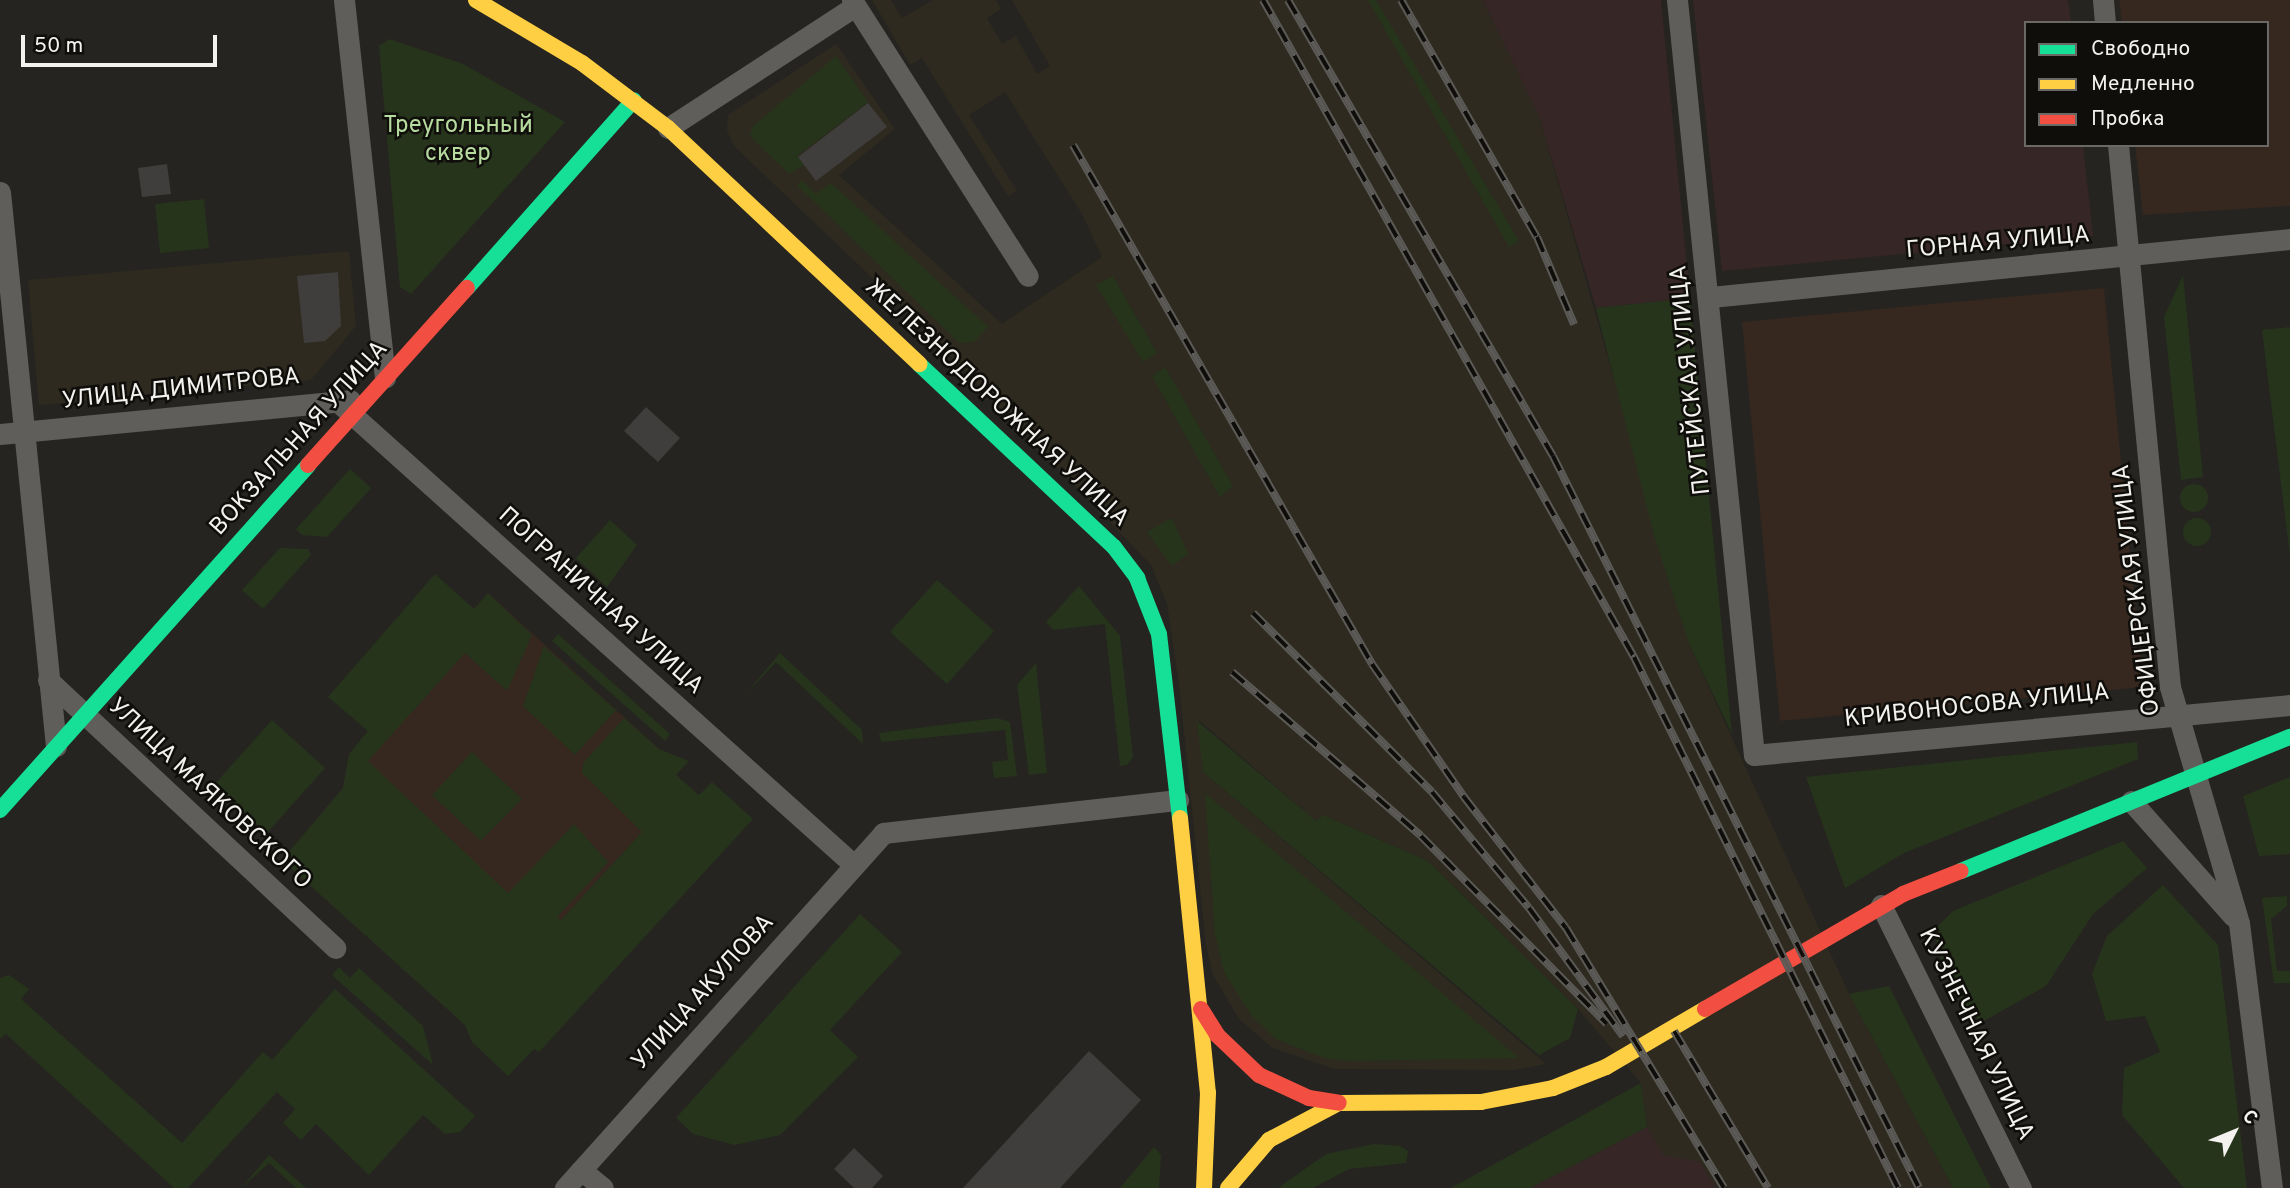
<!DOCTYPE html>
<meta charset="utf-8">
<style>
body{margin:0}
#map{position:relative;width:2290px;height:1188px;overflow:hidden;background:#252420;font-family:Overpass,sans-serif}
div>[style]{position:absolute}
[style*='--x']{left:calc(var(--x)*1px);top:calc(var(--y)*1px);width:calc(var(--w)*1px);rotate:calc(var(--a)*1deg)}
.built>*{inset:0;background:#2e2a1f}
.industrial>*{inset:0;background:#372626}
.education>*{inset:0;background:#36271f}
.green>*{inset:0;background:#27341c}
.round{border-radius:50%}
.building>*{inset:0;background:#3f3e3c}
.street>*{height:21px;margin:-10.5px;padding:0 10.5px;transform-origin:10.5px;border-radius:10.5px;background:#5f5e5b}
.fast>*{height:16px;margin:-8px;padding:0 8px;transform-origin:8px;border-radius:8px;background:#16e098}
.slow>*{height:16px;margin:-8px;padding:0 8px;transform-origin:8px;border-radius:8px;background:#ffcf43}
.jam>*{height:16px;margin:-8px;padding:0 8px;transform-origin:8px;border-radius:8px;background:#f24e42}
.rail>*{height:8px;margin-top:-4px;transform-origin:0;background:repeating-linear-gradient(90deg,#0f0e0b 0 16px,#5b5a57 0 32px);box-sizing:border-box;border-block:2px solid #5b5a57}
span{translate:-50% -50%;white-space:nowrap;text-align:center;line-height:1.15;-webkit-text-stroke:5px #0f0e0b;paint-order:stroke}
.park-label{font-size:24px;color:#b7db9f}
.street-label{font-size:24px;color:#f3f2ee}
.legend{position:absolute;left:2024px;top:21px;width:245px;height:126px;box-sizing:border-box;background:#0f0e0b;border:2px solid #6a6966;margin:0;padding:9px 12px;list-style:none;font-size:21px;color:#f3f2ee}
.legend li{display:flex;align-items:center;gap:14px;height:35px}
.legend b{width:35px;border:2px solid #6a6966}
.north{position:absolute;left:2199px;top:1097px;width:70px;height:70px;-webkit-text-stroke:5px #0f0e0b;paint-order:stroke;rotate:47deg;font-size:19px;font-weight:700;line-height:28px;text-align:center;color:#f3f2ee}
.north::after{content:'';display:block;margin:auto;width:24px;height:32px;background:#f3f2ee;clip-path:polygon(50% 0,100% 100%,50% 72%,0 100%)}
.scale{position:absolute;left:21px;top:35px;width:196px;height:32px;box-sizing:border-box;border:4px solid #f3f2ee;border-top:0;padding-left:9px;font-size:21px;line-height:24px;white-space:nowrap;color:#f3f2ee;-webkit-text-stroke:5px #0f0e0b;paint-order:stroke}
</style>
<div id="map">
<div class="built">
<i style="clip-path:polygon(evenodd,872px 0,891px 0,902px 18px,933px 0,996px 0,1001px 9px,987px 18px,1002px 44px,1016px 36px,1037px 74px,1050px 66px,1012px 0,1483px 0,1539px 116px,1690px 646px,1849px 994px,1953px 1188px,1716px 1188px,1700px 1162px,1663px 1156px,1647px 1127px,1641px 1083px,1578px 1009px,1428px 861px,1323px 815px,1317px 822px,1199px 720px,1203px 772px,1546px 1064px,1514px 1070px,1335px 1069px,1273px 1048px,1239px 1019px,1213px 975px,1206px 945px,1179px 684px,1167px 604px,1151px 565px,907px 311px,735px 147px,727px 131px,728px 115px,836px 44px,895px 129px,839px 175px,1002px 324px,1102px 257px,1082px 214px,1005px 92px,969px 115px,1017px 191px,1008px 196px,922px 58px,910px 65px,872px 0,1113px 276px,1157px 353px,1143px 361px,1097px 285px,1113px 276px,872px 0,1165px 368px,1233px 486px,1221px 496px,1152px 376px,1165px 368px)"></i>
<i style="clip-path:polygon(349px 251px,356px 326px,311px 380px,39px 405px,28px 280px)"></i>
</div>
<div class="industrial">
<i style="clip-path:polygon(1483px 0,1661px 0,1690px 298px,1596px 308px,1539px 116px)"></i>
<i style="clip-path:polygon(1693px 0,2068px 0,2071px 23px,2026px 23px,2026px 145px,2083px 145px,2093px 236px,1722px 271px)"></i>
<i style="clip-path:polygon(1647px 1127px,1663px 1155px,1700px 1162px,1716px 1188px,1530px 1188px)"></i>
</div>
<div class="education">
<i style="clip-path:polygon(2119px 0,2290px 0,2290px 206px,2143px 215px,2135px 145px,2267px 145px,2267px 23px,2122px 23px)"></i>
<i style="clip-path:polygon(2104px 288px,2143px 687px,1780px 721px,1742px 322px)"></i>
<i style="clip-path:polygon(488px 593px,659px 749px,654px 755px,686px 784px,465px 1025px,282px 860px,343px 788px,349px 754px)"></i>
</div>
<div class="green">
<i style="clip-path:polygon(1368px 0,1376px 0,1519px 241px,1509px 247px)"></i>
<i style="clip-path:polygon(389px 39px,463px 64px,565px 122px,411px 294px,400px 287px,379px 46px)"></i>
<i style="clip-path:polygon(836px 56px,868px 102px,797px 156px,804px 165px,789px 174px,750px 136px,753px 126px)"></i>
<i style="clip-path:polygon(802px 180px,816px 194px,831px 183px,988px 327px,974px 342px,959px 343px,797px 185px)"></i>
<i style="clip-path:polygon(204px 199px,209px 248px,160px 253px,155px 204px)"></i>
<i style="clip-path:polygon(2183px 275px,2203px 477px,2181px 480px,2164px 317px)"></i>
<i style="clip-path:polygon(1113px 276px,1157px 353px,1143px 362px,1096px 285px)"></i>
<i style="clip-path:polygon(1690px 298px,1732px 734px,1690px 646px,1655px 539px,1596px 308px)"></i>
<i style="clip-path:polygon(2290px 327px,2290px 556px,2262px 330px)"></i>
<i style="clip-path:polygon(1165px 367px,1233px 486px,1220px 497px,1152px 376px)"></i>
<i style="clip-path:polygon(350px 469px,371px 488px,327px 537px,302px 535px,296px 529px)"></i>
<i class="round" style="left:2180px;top:484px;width:28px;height:28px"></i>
<i class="round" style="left:2183px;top:518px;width:28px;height:28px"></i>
<i style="clip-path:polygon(1172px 518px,1188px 554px,1172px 566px,1147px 532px)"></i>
<i style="clip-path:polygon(610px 520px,637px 545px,607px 587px,576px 558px)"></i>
<i style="clip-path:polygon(280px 548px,308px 549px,311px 555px,263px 609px,242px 590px)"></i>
<i style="clip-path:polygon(435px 574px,474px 609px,488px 593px,532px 635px,507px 691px,465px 653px,368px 761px,508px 893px,574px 824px,608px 862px,557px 917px,561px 920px,642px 832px,582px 773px,583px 763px,624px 718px,659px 749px,689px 761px,676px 775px,699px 795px,712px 782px,753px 819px,539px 1052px,534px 1049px,508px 1076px,472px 1042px,465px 1025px,282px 860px,343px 788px,349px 754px,368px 731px,328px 697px)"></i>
<i style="clip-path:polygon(937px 580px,994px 631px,947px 684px,890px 632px)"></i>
<i style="clip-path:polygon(1079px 586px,1120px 636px,1133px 757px,1127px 765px,1120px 766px,1105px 624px,1053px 630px,1046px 622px)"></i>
<i style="clip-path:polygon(558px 634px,670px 734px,665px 741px,552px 641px)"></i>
<i style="clip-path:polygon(544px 646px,616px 710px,575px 755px,523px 706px)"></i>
<i style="clip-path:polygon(780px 653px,862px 730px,863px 744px,776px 662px,744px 696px)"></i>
<i style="clip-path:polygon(1036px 663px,1047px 773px,1029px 775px,1017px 685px)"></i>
<i style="clip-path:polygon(997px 718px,1010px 722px,1017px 776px,994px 778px,992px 762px,1008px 760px,1005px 730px,881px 742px,879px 733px)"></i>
<i style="clip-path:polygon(272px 720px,325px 768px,267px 833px,214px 785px)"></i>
<i style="clip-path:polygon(1197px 721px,1316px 821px,1323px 815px,1428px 861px,1578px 1009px,1570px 1038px,1539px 1055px,1203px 772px)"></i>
<i style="clip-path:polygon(2137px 742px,2138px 759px,1904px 853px,1845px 888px,1806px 777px)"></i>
<i style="clip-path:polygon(472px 752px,522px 799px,481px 841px,432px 795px)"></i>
<i style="clip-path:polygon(2290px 777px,2290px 854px,2259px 856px,2243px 796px)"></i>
<i style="clip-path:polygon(1205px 793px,1519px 1058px,1351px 1061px,1324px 1058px,1276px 1039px,1252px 1016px,1224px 972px,1215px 934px)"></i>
<i style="clip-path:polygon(2123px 841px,2147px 868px,2093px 914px,2046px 986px,1984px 1021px,1968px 1015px,1936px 947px,1938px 926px,1953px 911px)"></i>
<i style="clip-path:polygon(2163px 885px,2218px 945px,2247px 1188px,2184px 1188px,2122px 1115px,2124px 1068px,2160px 1052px,2145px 1016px,2106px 1021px,2092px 974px,2107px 936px)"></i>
<i style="clip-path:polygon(2287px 896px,2287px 906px,2271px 919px,2277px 971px,2290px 971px,2290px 983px,2274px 983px,2262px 898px)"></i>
<i style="clip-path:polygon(860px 914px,902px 952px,830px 1030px,858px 1057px,780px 1135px,735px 1145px,693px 1134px,676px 1118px)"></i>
<i style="clip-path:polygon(339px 967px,350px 978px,359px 968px,423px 1026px,433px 1065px,332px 975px)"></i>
<i style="clip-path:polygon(9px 975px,29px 989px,21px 999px,182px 1143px,263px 1052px,272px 1060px,335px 989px,475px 1116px,460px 1132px,445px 1134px,423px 1115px,369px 1175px,316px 1124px,301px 1140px,283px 1123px,295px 1109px,277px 1092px,188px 1188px,174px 1188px,6px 1034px,0 1039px,0 978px)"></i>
<i style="clip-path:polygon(1889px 986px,1991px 1188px,1953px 1188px,1849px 994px)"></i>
<i style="clip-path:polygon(1641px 1083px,1647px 1127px,1530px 1188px,1451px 1188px)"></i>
<i style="clip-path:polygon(1374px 1144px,1400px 1146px,1408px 1151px,1406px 1163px,1349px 1169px,1313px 1188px,1278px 1188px,1326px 1154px)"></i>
<i style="clip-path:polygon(1154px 1147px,1161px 1155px,1159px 1188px,1120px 1188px)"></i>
<i style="clip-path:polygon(269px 1155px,306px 1188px,296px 1188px,269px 1163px,241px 1188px)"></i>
</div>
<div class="building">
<i style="clip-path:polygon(868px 103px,887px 127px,816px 181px,798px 157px)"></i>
<i style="clip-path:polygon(167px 164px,171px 194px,142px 197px,138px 168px)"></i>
<i style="clip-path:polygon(338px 272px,341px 326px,325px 341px,304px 343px,297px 276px)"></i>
<i style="clip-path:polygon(646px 407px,680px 438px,658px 462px,624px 431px)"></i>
<i style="clip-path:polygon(1089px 1051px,1141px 1100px,1060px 1188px,963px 1188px)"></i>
<i style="clip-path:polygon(854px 1148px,883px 1176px,872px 1188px,854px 1188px,834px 1169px)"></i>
</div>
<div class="street">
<i style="--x:344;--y:0;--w:380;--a:83.8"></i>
<i style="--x:852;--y:0;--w:327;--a:57.5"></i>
<i style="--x:1677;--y:0;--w:759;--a:84.18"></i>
<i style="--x:1754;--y:755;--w:538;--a:-5.33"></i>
<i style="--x:2103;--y:0;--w:23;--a:85"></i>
<i style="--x:668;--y:128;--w:223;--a:-33.1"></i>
<i style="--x:2118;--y:145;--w:544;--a:84.52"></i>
<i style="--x:2170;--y:687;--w:246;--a:73.7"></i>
<i style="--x:2239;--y:923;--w:267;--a:82.9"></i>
<i style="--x:0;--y:192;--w:557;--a:84.23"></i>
<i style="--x:1711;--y:297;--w:582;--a:-5.72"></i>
<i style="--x:337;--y:401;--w:695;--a:41.91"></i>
<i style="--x:0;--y:434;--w:352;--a:-5.5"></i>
<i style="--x:48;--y:680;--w:393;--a:43"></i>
<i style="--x:2131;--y:801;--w:154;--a:48.4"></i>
<i style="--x:1881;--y:905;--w:316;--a:63.7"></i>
<i style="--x:581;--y:1170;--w:28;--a:39"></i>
<i style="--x:565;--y:1188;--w:477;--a:-48.1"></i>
<i style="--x:883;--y:833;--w:297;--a:-6.4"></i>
</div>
<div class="fast">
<i style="--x:467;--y:288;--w:251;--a:-48.4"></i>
<i style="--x:919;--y:364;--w:267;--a:43.2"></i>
<i style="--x:1114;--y:547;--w:39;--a:53"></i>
<i style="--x:1137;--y:578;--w:60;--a:68.6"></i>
<i style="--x:1159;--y:634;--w:185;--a:83.5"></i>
<i style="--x:0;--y:810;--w:462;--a:-48.2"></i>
<i style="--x:1961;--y:871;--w:355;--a:-22.2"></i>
</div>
<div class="slow">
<i style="--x:476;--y:0;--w:123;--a:30.7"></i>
<i style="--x:582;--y:63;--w:108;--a:37.1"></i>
<i style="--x:668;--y:128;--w:345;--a:43.2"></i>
<i style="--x:1180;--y:818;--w:276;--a:84.2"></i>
<i style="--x:1208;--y:1093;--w:95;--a:92.4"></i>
<i style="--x:1228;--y:1188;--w:63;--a:-49.5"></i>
<i style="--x:1269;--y:1140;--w:79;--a:-27.9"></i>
<i style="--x:1339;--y:1103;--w:142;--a:-0.4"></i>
<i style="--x:1481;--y:1102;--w:73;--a:-11"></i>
<i style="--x:1553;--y:1088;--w:57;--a:-21.6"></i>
<i style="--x:1606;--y:1067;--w:115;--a:-30.4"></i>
</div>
<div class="jam">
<i style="--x:308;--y:465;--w:238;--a:-48.1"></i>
<i style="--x:1201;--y:1009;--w:31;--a:58"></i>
<i style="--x:1217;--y:1035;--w:58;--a:43.6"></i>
<i style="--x:1259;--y:1075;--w:55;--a:24.7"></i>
<i style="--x:1309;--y:1098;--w:30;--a:9"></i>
<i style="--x:1705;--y:1009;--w:229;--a:-30.1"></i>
<i style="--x:1903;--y:894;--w:62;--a:-21.6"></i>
</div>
<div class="rail">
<i style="--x:1263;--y:0;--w:755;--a:60.55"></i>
<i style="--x:1634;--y:657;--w:593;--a:63.56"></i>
<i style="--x:1288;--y:0;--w:527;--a:59.84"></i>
<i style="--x:1553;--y:456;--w:818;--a:63.43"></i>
<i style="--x:1401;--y:0;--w:273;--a:60.2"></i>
<i style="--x:1537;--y:237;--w:95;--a:67"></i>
<i style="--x:1073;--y:145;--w:599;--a:60.05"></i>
<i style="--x:1372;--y:664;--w:162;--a:55.3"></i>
<i style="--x:1464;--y:797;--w:166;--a:52.1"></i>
<i style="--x:1566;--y:928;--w:304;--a:58.7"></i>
<i style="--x:1253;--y:613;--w:253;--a:45"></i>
<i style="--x:1432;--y:792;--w:151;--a:50.1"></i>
<i style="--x:1529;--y:908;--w:159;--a:53.7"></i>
<i style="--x:1232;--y:672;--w:250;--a:40.9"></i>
<i style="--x:1421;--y:836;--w:264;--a:45.3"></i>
<i style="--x:1674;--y:1031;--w:183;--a:59.1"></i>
</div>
<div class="park-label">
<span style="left:458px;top:141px">Треугольный<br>сквер</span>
</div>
<div class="street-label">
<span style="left:1998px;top:244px;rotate:-5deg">ГОРНАЯ УЛИЦА</span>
<span style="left:1692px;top:380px;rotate:-96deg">ПУТЕЙСКАЯ УЛИЦА</span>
<span style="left:181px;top:390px;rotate:-6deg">УЛИЦА ДИМИТРОВА</span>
<span style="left:996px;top:404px;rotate:43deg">ЖЕЛЕЗНОДОРОЖНАЯ УЛИЦА</span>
<span style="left:300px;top:439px;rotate:-48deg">ВОКЗАЛЬНАЯ УЛИЦА</span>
<span style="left:2138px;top:590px;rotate:-97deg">ОФИЦЕРСКАЯ УЛИЦА</span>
<span style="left:600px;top:602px;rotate:42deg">ПОГРАНИЧНАЯ УЛИЦА</span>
<span style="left:1977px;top:707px;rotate:-6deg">КРИВОНОСОВА УЛИЦА</span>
<span style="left:209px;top:795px;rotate:43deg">УЛИЦА МАЯКОВСКОГО</span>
<span style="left:704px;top:993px;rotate:-48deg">УЛИЦА АКУЛОВА</span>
<span style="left:1975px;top:1035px;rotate:64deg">КУЗНЕЧНАЯ УЛИЦА</span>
</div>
<ul class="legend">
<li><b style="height:9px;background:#16e098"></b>Свободно</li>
<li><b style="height:9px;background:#ffcf43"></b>Медленно</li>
<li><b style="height:9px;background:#f24e42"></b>Пробка</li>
</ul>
<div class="north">С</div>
<div class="scale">50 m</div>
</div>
